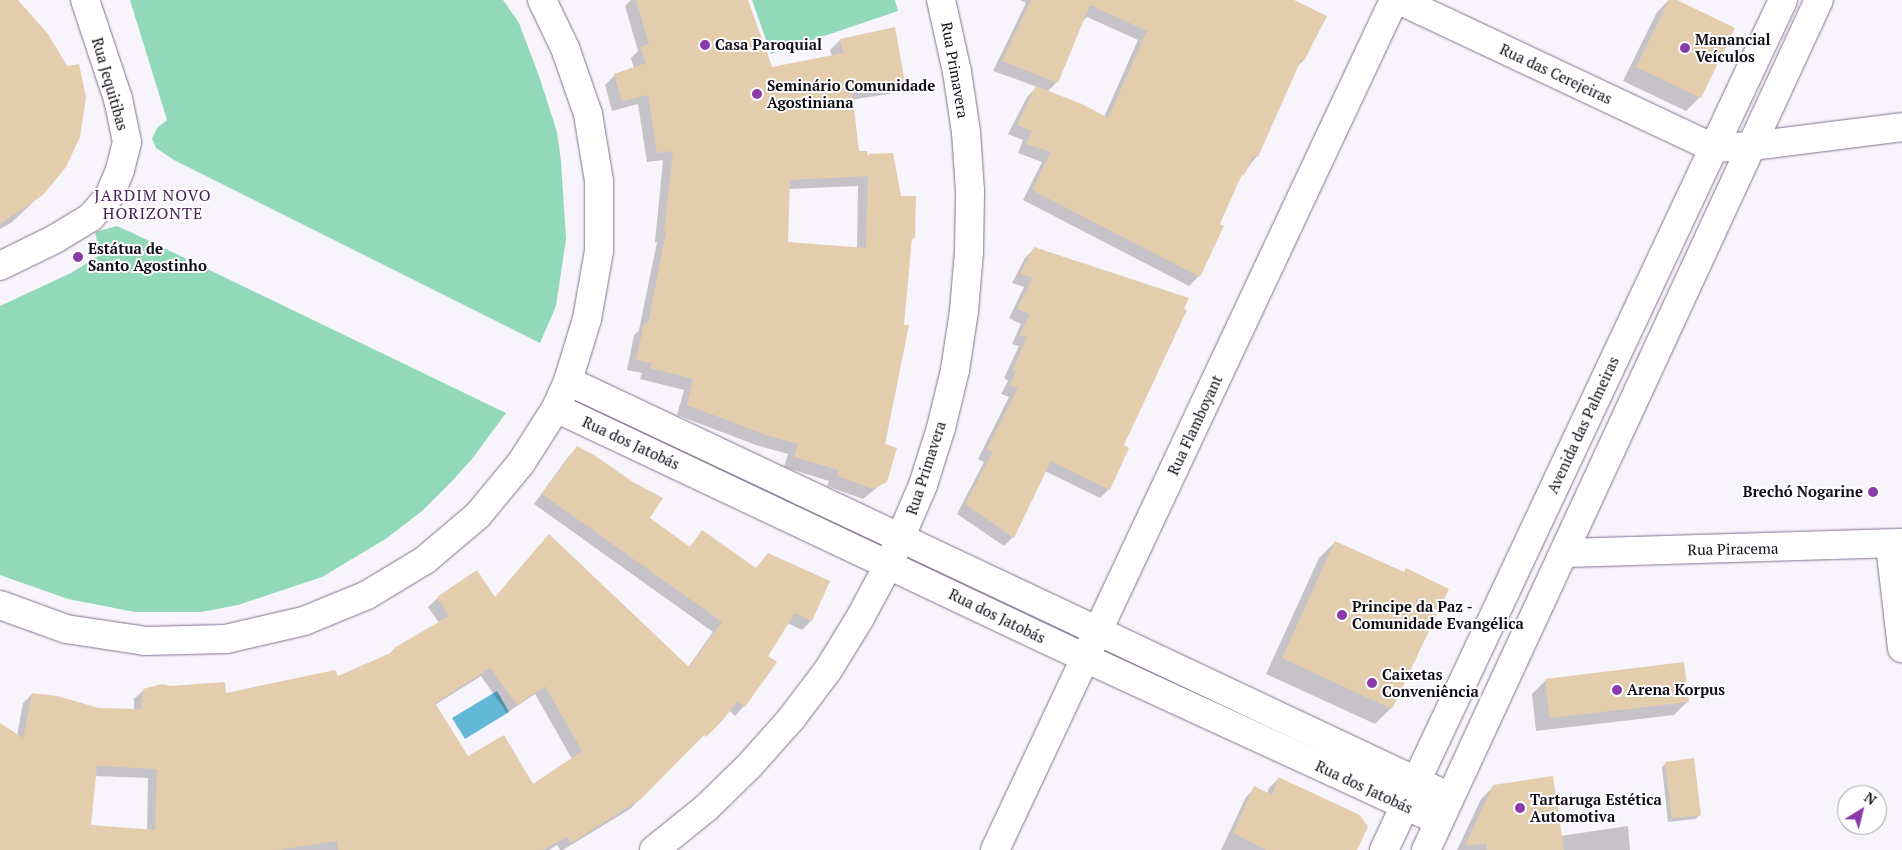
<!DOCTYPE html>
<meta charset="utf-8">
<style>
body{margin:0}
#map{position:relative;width:1902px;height:850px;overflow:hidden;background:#f8f4fb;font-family:"PT Serif",serif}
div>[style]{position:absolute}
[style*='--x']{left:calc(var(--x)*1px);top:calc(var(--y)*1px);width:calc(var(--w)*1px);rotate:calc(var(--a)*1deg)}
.green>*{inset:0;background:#91d9b9}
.water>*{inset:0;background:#62b8d7}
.shadow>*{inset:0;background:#0003}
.building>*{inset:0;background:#e3cdad}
.roads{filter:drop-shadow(0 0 1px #82718e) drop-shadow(0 0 1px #82718e)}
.street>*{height:28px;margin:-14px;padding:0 14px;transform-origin:14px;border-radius:14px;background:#fff}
.secondary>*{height:28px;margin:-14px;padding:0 14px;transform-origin:14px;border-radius:14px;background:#fff}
.dots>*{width:14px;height:14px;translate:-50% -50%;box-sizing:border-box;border:2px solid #fff;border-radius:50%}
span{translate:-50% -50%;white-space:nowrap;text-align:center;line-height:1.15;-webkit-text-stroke:4px #fff;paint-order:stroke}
.poi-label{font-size:15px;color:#120c17;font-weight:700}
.left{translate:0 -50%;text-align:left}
.right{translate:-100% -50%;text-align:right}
.street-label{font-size:15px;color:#120c17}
.neighbourhood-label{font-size:16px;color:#472156;letter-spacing:1px}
.north{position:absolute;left:1837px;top:785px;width:50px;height:50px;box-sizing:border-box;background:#fff;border:1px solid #a09ea2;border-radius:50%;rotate:36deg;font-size:14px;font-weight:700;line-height:20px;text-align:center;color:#120c17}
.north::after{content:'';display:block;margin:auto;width:18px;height:22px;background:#8b3aa9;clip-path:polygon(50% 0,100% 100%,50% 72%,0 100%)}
</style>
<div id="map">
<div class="green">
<i style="clip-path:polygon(130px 0,503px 0,519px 23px,540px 79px,557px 132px,561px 161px,566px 239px,556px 306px,540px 343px,174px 160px,156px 148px,152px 139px,157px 128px,167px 120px)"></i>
<i style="clip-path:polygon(752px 0,895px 0,898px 11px,771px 54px)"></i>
<i style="clip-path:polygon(117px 226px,137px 235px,506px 413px,472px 459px,452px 481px,422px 511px,387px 538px,322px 577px,238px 605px,201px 612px,135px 612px,68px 599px,0 575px,0 306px,71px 273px,100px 255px,95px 232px)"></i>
</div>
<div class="water">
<i style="clip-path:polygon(497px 691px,509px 712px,465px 739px,452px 718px)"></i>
</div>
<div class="shadow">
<i style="clip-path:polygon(0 0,17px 0,46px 190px,11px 223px,0 229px)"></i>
<i style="clip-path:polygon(evenodd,631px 0,746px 0,767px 51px,771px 69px,832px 56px,830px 50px,840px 40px,904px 82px,894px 93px,851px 100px,858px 152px,867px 158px,869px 156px,900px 197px,914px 238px,911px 240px,884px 445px,885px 481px,863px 499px,827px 486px,829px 481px,784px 467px,788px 454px,756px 445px,677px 415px,684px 390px,640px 379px,642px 373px,627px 370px,634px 335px,639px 330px,657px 242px,655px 242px,663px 160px,647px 162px,638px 104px,612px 111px,605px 85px,615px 75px,634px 68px,631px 58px,638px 51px,625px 6px,631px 0,858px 186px,857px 249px,786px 243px,788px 189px,858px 186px)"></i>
<i style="clip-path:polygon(evenodd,1020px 0,1292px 0,1303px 61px,1297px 67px,1257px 156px,1239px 179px,1218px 224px,1223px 227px,1198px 277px,1189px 286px,1023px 200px,1042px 162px,1018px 153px,1023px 140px,1008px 134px,1027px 97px,1037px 87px,993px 71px,1026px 3px,1020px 0,1087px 17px,1138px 40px,1104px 117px,1047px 92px,1057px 82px,1081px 23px,1087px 17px)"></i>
<i style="clip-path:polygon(1669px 0,1674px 0,1700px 97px,1686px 111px,1623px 81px,1657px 12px)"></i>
<i style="clip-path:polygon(1034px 249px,1122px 446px,1109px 489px,1100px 498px,1045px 471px,1013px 537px,1004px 546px,957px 514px,984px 462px,978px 459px,1009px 397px,1001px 394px,1008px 381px,1004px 378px,1019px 346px,1012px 344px,1021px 324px,1009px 318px,1024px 287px,1012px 283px,1025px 258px)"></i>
<i style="clip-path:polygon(evenodd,577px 448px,648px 518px,689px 548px,703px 531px,755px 569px,769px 554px,811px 621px,802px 630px,787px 623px,766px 656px,744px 706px,735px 716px,729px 710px,630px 809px,563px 850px,560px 850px,557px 845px,549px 850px,0 850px,0 724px,17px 736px,23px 703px,32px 694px,99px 709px,134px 710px,134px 699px,144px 690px,225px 695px,338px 677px,388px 656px,394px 649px,439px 623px,428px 607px,438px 598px,494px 598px,688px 667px,713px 632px,534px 504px,568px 457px,577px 448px,481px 676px,507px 713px,535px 694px,572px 759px,533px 787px,467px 758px,435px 705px,481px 676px,577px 448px,95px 776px,148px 778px,147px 831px,90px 826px,95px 776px)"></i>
<i style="clip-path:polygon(1335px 542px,1403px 573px,1391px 708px,1375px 724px,1266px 674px,1319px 558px)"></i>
<i style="clip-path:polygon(1546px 680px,1688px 701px,1674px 715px,1536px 731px,1532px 694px)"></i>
<i style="clip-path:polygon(1666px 763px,1700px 815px,1695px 819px,1668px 822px,1662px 767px)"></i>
<i style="clip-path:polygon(1278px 779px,1355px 850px,1221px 850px,1246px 797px,1255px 788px,1267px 794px,1269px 788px)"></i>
<i style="clip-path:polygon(1494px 786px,1560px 836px,1628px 826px,1630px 850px,1457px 850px,1481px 799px)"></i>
</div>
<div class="building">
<i style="clip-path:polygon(0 0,18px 0,48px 34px,67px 66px,79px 64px,86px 97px,80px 137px,66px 167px,43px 195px,0 224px)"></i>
<i style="clip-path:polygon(evenodd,636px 0,748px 0,772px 67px,843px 53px,840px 39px,895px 27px,905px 83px,852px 92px,859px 151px,867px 151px,869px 160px,869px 154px,893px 153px,901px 196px,916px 196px,915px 238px,912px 238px,904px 325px,909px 325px,885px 444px,897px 448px,887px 482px,874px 489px,837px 476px,839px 470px,794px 457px,798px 444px,766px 435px,687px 405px,693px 379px,650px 368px,651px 363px,636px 360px,644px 323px,648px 324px,666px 232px,664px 232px,673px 151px,657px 153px,648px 95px,622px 101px,614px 74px,646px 63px,640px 47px,649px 44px,636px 0,868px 176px,866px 248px,788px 242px,790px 180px,868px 176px)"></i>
<i style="clip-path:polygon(1031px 0,1294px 0,1327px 16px,1304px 61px,1301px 60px,1258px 157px,1254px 155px,1244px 175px,1242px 174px,1220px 224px,1224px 226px,1200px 277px,1032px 190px,1051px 152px,1026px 144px,1032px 131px,1017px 125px,1036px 86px,1082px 104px,1108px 118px,1147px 31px,1090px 5px,1058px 83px,1002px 61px)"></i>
<i style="clip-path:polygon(1669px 0,1677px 0,1735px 28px,1701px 98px,1636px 67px)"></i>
<i style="clip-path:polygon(1034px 247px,1189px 298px,1184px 309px,1187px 310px,1124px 445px,1129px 448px,1110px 490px,1051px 461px,1014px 538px,965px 504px,993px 452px,987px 449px,1018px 388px,1010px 385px,1016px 371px,1013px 369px,1027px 337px,1020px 335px,1030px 314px,1017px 309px,1033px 278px,1020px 274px)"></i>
<i style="clip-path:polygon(evenodd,577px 446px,594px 455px,633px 482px,663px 498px,650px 518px,690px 547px,702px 530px,756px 568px,768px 553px,830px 581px,812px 621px,795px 613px,768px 656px,777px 662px,745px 707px,738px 701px,721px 722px,706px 737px,704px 735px,641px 799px,571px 843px,567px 837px,543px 850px,338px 850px,337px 841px,278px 850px,0 850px,0 723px,23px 738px,32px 693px,57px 696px,99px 708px,142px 709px,143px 689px,162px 684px,170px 686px,225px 682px,226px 693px,335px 670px,338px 676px,395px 651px,394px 648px,449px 616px,437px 597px,477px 570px,495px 597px,549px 534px,689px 667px,722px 622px,542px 494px,577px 446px,490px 668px,517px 705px,545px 686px,582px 751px,533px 784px,504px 735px,468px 756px,435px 703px,490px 668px,577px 446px,97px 766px,157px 769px,155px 830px,91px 825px,97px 766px)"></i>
<i style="clip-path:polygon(1335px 541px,1404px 572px,1406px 568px,1449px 589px,1392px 709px,1282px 658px)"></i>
<i style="clip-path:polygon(1684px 662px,1689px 702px,1550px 718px,1545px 679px)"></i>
<i style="clip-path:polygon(1694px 758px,1701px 815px,1672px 818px,1665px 762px)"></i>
<i style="clip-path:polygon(1553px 776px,1564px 850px,1487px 850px,1486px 843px,1465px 846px,1493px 785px)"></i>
<i style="clip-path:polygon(1278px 777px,1360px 815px,1368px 827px,1357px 850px,1266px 850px,1233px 833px,1254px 786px,1272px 795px)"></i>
</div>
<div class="roads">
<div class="street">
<i style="--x:1399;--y:0;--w:348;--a:25.2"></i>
<i style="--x:1714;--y:148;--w:38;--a:-3"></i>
<i style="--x:1752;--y:146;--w:151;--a:-7.2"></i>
<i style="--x:0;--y:266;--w:61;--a:-26.1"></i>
<i style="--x:55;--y:239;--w:42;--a:-31.4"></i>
<i style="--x:91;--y:217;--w:28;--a:-49"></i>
<i style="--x:109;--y:196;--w:28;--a:-67"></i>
<i style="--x:120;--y:170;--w:29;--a:-76"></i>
<i style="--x:127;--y:142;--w:44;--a:-101.8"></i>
<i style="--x:118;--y:99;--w:104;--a:-108.4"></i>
<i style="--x:568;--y:381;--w:975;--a:25.25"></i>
<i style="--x:556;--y:408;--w:585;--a:25.29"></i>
<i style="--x:1085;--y:658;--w:390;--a:24.7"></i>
<i style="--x:1890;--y:545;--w:104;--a:83.4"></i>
<i style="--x:1564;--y:553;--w:338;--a:-1.7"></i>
<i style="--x:0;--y:605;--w:70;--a:20"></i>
<i style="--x:66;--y:629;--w:80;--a:8.6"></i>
<i style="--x:145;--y:641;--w:81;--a:-1.4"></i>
<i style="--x:226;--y:639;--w:80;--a:-13"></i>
<i style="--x:304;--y:621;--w:68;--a:-22.4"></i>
<i style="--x:367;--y:595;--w:68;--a:-31.1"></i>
<i style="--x:425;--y:560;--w:70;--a:-40.3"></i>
<i style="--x:478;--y:515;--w:67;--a:-50.4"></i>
<i style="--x:521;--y:463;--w:65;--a:-57.5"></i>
<i style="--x:556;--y:408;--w:30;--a:-66"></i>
<i style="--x:568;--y:381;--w:65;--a:-73"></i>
<i style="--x:587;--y:319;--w:69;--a:-80"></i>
<i style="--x:599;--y:251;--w:70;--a:-90"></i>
<i style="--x:599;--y:181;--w:68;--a:-99.3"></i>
<i style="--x:588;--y:114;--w:70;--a:-109.2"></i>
<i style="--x:565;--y:48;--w:53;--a:-115.6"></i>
<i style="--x:654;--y:850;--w:67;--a:-38.9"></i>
<i style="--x:706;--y:808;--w:62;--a:-44.3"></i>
<i style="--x:750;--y:765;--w:62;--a:-48.3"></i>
<i style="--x:791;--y:719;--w:61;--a:-52.9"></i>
<i style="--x:828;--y:670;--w:61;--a:-58.4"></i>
<i style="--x:860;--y:618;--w:61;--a:-61.8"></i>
<i style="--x:889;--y:564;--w:86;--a:-66.7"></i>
<i style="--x:923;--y:485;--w:60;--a:-72.5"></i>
<i style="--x:941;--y:428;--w:60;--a:-76.4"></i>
<i style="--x:955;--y:370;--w:60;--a:-81.3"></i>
<i style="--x:964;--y:311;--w:60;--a:-85.2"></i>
<i style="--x:969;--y:251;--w:60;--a:-89"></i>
<i style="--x:970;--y:191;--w:59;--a:-93.9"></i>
<i style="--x:966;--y:132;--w:61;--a:-98.5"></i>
<i style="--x:957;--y:72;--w:74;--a:-102.5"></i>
<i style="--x:995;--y:850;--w:939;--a:-64.85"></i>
</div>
<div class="secondary">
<i style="--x:1384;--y:850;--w:939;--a:-64.85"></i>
<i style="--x:1426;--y:850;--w:936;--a:-65.19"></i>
</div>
</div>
<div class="dots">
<i style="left:705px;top:45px;background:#8b3aa9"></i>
<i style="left:1685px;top:48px;background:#8b3aa9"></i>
<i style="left:757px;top:94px;background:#8b3aa9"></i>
<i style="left:78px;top:257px;background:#8b3aa9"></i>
<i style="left:1873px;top:492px;background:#8b3aa9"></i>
<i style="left:1342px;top:615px;background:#8b3aa9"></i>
<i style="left:1372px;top:683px;background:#8b3aa9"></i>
<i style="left:1617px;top:690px;background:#8b3aa9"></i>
<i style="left:1520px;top:808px;background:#8b3aa9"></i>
</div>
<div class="poi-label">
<span class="left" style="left:1695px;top:48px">Manancial<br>Veículos</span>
<span class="left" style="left:715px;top:45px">Casa Paroquial</span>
<span class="left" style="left:767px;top:94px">Seminário Comunidade<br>Agostiniana</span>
<span class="left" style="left:88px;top:257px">Estátua de<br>Santo Agostinho</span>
<span class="right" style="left:1863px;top:492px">Brechó Nogarine</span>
<span class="left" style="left:1352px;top:615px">Principe da Paz -<br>Comunidade Evangélica</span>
<span class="left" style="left:1382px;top:683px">Caixetas<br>Conveniência</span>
<span class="left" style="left:1627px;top:690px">Arena Korpus</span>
<span class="left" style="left:1530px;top:808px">Tartaruga Estética<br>Automotiva</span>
</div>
<div class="street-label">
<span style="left:955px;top:70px;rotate:80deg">Rua Primavera</span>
<span style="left:1556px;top:74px;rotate:25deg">Rua das Cerejeiras</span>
<span style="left:110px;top:84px;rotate:74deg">Rua Jequitibas</span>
<span style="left:1195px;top:425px;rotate:-65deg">Rua Flamboyant</span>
<span style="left:1583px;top:425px;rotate:-65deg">Avenida das Palmeiras</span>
<span style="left:631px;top:443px;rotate:25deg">Rua dos Jatobás</span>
<span style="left:926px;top:468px;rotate:-72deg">Rua Primavera</span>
<span style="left:1733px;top:549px;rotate:-1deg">Rua Piracema</span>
<span style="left:997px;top:616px;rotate:26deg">Rua dos Jatobás</span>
<span style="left:1364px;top:787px;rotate:25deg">Rua dos Jatobás</span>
</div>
<div class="neighbourhood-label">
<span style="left:153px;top:204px">JARDIM NOVO<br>HORIZONTE</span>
</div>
<div class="north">N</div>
</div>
